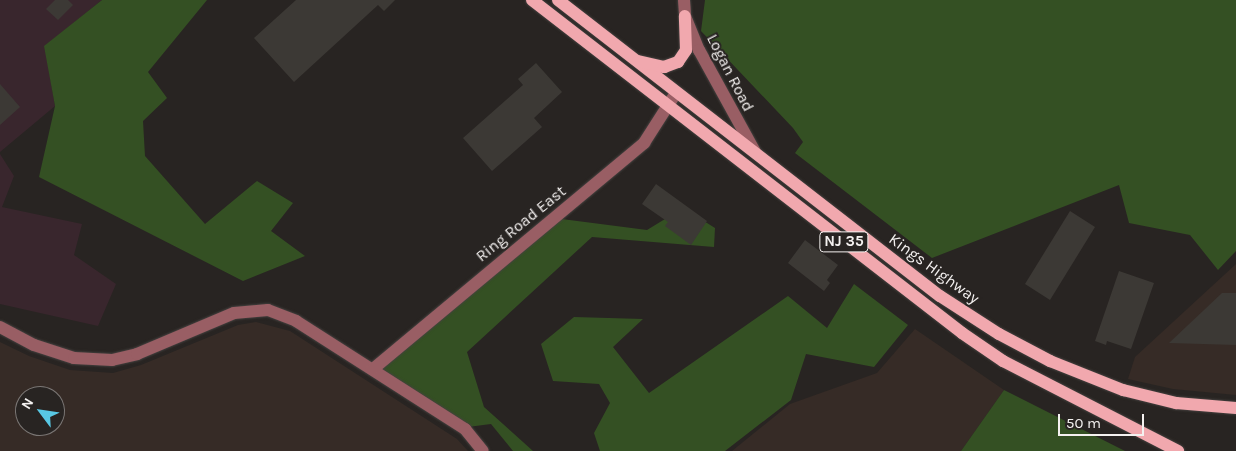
<!DOCTYPE html>
<style>
body{margin:0}
#map{position:relative;width:1236px;height:451px;overflow:hidden;background:#282422;font-family:Karla,sans-serif}
div>[style]{position:absolute}
[style*='--x']{left:calc(var(--x)*1px);top:calc(var(--y)*1px);width:calc(var(--w)*1px);rotate:calc(var(--a)*1deg)}
.built>*{inset:0;background:#362b26}
.industrial>*{inset:0;background:#39262d}
.green>*{inset:0;background:#345023}
.building>*{inset:0;background:#3c3935}
.roads{filter:drop-shadow(0 0 1px #45413f) drop-shadow(0 0 1px #45413f)}
.minor>*{height:12px;margin:-6px;padding:0 6px;transform-origin:6px;border-radius:6px;background:#995e64}
.major>*{height:12px;margin:-6px;padding:0 6px;transform-origin:6px;border-radius:6px;background:#f1a8ae}
span{translate:-50% -50%;white-space:nowrap;text-align:center;line-height:1.15;-webkit-text-stroke:4px #282422;paint-order:stroke}
.shield-label span{padding:1px 4px;background:#282422;border:1px solid;border-radius:4px;-webkit-text-stroke-width:0}
.shield-label{font-size:15px;color:#f4f1f0;font-weight:700}
.street-label{font-size:16px;color:#f4f1f0}
.north{position:absolute;left:15px;top:386px;width:50px;height:50px;box-sizing:border-box;background:#282422;border:1px solid #7a7674;border-radius:50%;rotate:301deg;font-size:14px;font-weight:700;line-height:20px;text-align:center;color:#f4f1f0}
.north::after{content:'';display:block;margin:auto;width:18px;height:22px;background:#58c8e4;clip-path:polygon(50% 0,100% 100%,50% 72%,0 100%)}
.scale{position:absolute;left:1058px;top:414px;width:86px;height:22px;box-sizing:border-box;border:2px solid #f4f1f0;border-top:0;padding-left:6px;font-size:15px;line-height:18px;white-space:nowrap;color:#f4f1f0;-webkit-text-stroke:4px #282422;paint-order:stroke}
</style>
<div id="map">
<div class="built">
<i style="clip-path:polygon(1236px 264px,1236px 395px,1173px 389px,1128px 379px,1135px 357px)"></i>
<i style="clip-path:polygon(evenodd,256px 322px,290px 331px,457px 439px,468px 451px,0 451px,0 342px,29px 356px,70px 370px,113px 373px,141px 365px,238px 325px,256px 322px,25px 396px,55px 396px,55px 426px,25px 426px,25px 396px)"></i>
<i style="clip-path:polygon(915px 329px,1004px 390px,961px 451px,732px 451px,790px 404px,877px 373px)"></i>
</div>
<div class="industrial">
<i style="clip-path:polygon(0 0,102px 0,45px 46px,55px 106px,0 152px)"></i>
<i style="clip-path:polygon(0 154px,14px 176px,2px 207px,82px 224px,74px 255px,116px 284px,98px 326px,0 304px)"></i>
</div>
<div class="green">
<i style="clip-path:polygon(102px 0,207px 0,148px 72px,167px 98px,143px 121px,145px 156px,205px 224px,257px 181px,293px 203px,271px 231px,305px 256px,243px 281px,39px 177px,55px 106px,44px 46px)"></i>
<i style="clip-path:polygon(705px 0,1236px 0,1236px 251px,1218px 270px,1190px 235px,1129px 223px,1119px 185px,932px 258px,795px 153px,803px 142px,793px 128px,701px 31px)"></i>
<i style="clip-path:polygon(683px 208px,715px 228px,714px 247px,592px 237px,467px 352px,484px 407px,533px 451px,513px 451px,491px 424px,460px 428px,369px 369px,554px 218px,647px 230px)"></i>
<i style="clip-path:polygon(854px 284px,908px 325px,874px 367px,806px 354px,791px 400px,725px 451px,600px 451px,594px 433px,610px 403px,599px 384px,553px 381px,541px 344px,574px 317px,643px 319px,613px 347px,649px 393px,788px 296px,827px 328px)"></i>
<i style="clip-path:polygon(1004px 390px,1125px 451px,961px 451px)"></i>
</div>
<div class="building">
<i style="clip-path:polygon(55px 0,68px 0,73px 5px,58px 20px,46px 9px)"></i>
<i style="clip-path:polygon(296px 0,395px 0,384px 11px,378px 5px,294px 82px,254px 38px)"></i>
<i style="clip-path:polygon(536px 63px,562px 92px,534px 118px,542px 127px,492px 171px,463px 138px,523px 85px,518px 79px)"></i>
<i style="clip-path:polygon(0 84px,20px 107px,0 125px)"></i>
<i style="clip-path:polygon(656px 184px,707px 221px,691px 245px,665px 226px,668px 222px,642px 204px)"></i>
<i style="clip-path:polygon(1070px 211px,1095px 227px,1050px 300px,1025px 284px)"></i>
<i style="clip-path:polygon(805px 240px,838px 265px,827px 280px,830px 283px,824px 291px,788px 263px)"></i>
<i style="clip-path:polygon(1119px 271px,1154px 283px,1131px 349px,1107px 341px,1106px 345px,1095px 341px)"></i>
<i style="clip-path:polygon(1222px 293px,1236px 293px,1236px 345px,1169px 343px)"></i>
</div>
<div class="roads">
<div class="minor">
<i style="--x:684;--y:0;--w:16;--a:86"></i>
<i style="--x:685;--y:16;--w:37;--a:68"></i>
<i style="--x:699;--y:50;--w:116;--a:61.2"></i>
<i style="--x:0;--y:327;--w:38;--a:28"></i>
<i style="--x:34;--y:345;--w:42;--a:18"></i>
<i style="--x:74;--y:358;--w:38;--a:3"></i>
<i style="--x:112;--y:360;--w:26;--a:-13"></i>
<i style="--x:137;--y:354;--w:105;--a:-22.9"></i>
<i style="--x:234;--y:313;--w:34;--a:-5"></i>
<i style="--x:268;--y:310;--w:30;--a:21"></i>
<i style="--x:296;--y:321;--w:201;--a:32.6"></i>
<i style="--x:465;--y:429;--w:28;--a:51"></i>
<i style="--x:373;--y:369;--w:353;--a:-39.8"></i>
<i style="--x:644;--y:143;--w:59;--a:-57.4"></i>
</div>
<div class="major">
<i style="--x:532;--y:0;--w:544;--a:37.75"></i>
<i style="--x:962;--y:333;--w:50;--a:34.3"></i>
<i style="--x:1003;--y:361;--w:197;--a:27.2"></i>
<i style="--x:558;--y:0;--w:483;--a:37.8"></i>
<i style="--x:940;--y:296;--w:70;--a:32.8"></i>
<i style="--x:999;--y:334;--w:58;--a:27.9"></i>
<i style="--x:1050;--y:361;--w:79;--a:21.7"></i>
<i style="--x:1123;--y:390;--w:55;--a:13.8"></i>
<i style="--x:1176;--y:403;--w:60;--a:4.8"></i>
<i style="--x:638;--y:61;--w:27;--a:13"></i>
<i style="--x:664;--y:67;--w:15;--a:-20"></i>
<i style="--x:678;--y:62;--w:14;--a:-56"></i>
<i style="--x:686;--y:50;--w:34;--a:-92"></i>
</div>
</div>
<div class="shield-label">
<span style="left:844px;top:242px">NJ 35</span>
</div>
<div class="street-label">
<span style="left:730px;top:73px;rotate:63deg">Logan Road</span>
<span style="left:521px;top:224px;rotate:-39deg">Ring Road East</span>
<span style="left:934px;top:269px;rotate:36deg">Kings Highway</span>
</div>
<div class="north">N</div>
<div class="scale">50 m</div>
</div>
